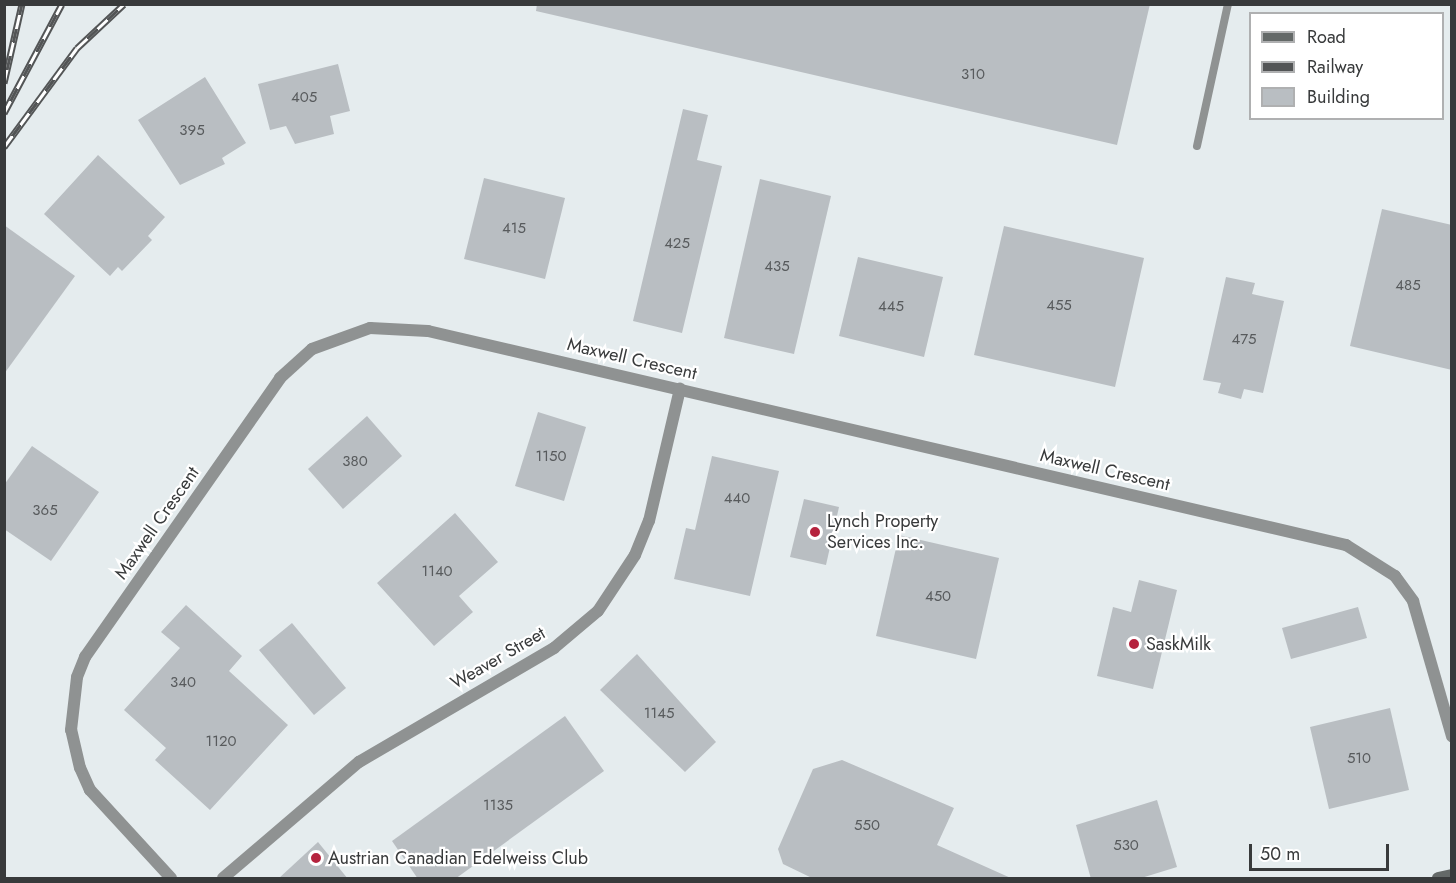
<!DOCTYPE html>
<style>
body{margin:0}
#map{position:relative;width:1456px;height:883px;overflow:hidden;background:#e5ecee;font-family:Jost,sans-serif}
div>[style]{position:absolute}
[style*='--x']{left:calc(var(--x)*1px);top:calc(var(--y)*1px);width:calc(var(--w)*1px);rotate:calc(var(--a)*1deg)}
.building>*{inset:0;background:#b9bec2}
.lane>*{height:8px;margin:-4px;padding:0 4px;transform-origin:4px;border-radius:4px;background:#8f9292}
.street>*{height:12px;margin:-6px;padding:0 6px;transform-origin:6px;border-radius:6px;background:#8f9292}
.secondary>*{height:12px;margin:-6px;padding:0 6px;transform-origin:6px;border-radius:6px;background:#646968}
.rail>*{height:7px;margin-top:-3.5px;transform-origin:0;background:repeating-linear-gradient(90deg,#fff 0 14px,#535556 0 28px);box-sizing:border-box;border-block:2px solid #535556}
.dots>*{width:16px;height:16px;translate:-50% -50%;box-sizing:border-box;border:3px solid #fff;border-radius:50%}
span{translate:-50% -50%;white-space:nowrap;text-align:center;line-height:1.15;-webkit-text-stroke:4.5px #fff;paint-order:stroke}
.number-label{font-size:15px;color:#585b5d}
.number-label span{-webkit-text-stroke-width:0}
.street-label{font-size:18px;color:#383a3b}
.poi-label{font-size:18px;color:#383a3b}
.left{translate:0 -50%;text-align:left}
.frame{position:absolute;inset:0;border:6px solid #383a3b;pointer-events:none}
.legend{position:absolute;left:1249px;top:12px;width:195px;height:108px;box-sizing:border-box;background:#fff;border:2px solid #afb0b1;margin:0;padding:8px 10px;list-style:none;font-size:18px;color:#383a3b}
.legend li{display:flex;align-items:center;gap:12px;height:30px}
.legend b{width:30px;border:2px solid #afb0b1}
.scale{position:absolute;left:1249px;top:844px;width:140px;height:27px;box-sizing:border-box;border:3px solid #383a3b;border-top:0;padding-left:8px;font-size:18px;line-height:21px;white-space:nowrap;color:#383a3b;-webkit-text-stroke:4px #fff;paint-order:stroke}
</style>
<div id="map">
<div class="building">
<i style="clip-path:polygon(537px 4px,1150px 4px,1117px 145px,536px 11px)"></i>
<i style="clip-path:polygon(338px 64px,350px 111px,330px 116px,334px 134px,295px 144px,286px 126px,270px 130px,258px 84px)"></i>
<i style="clip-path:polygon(205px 77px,246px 143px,222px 158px,225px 164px,180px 185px,138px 120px)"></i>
<i style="clip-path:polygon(683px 109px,708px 115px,697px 160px,722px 166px,682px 333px,633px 321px)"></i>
<i style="clip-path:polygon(98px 155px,165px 217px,148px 236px,152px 240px,122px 271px,118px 267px,110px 276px,44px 214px)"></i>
<i style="clip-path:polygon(484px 178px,565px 198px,545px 279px,464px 259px)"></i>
<i style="clip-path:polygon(760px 179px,831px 196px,794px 354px,724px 338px)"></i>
<i style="clip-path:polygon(1382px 209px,1452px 225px,1452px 370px,1350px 346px)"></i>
<i style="clip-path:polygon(4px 225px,75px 276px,4px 374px)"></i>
<i style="clip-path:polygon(1004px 226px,1144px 258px,1115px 387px,974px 355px)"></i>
<i style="clip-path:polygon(858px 257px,943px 277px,924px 357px,839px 336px)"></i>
<i style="clip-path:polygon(1226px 277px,1255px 283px,1252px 294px,1284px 301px,1263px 393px,1244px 389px,1241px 399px,1218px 393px,1221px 383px,1203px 380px)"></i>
<i style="clip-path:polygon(538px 412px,586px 427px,564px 501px,515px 486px)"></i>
<i style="clip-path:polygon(367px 416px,402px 456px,343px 509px,308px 469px)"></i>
<i style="clip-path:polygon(32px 446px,99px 492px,51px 561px,4px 529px,4px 485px)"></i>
<i style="clip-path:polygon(712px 456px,779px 471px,750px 596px,674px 579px,686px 528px,695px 530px)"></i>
<i style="clip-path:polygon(804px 499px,839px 507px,826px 565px,790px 557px)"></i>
<i style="clip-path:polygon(455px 513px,498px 562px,459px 596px,473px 612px,434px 646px,377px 583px)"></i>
<i style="clip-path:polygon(899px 535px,999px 558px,976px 659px,876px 636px)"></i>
<i style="clip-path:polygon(1139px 580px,1177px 590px,1153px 689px,1097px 676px,1113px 607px,1131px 612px)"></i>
<i style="clip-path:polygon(186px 605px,242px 656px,229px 671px,288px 725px,210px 810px,155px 760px,166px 748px,124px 710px,180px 648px,161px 632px)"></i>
<i style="clip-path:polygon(1358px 607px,1367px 638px,1291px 659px,1282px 628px)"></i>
<i style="clip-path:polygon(292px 623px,346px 688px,314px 715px,259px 650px)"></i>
<i style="clip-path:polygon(637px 654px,716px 742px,685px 772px,600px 690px)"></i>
<i style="clip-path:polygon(1390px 708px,1409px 790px,1329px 809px,1310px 727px)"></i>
<i style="clip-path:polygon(565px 716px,604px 771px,455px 879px,418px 879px,392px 841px)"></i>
<i style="clip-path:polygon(842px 760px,954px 808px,937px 845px,1013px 879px,814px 879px,783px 864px,778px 849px,813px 769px)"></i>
<i style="clip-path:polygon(1157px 800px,1177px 867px,1138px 879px,1091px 879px,1076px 825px)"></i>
<i style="clip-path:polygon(318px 842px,348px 879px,278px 879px)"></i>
</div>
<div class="lane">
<i style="--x:1197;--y:146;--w:145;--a:-77.7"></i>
</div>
<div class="street">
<i style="--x:171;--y:878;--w:120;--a:-132.6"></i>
<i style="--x:90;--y:790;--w:24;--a:-114"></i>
<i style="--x:80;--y:768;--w:39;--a:-103"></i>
<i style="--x:71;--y:730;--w:53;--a:-83.5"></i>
<i style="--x:77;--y:677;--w:22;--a:-68"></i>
<i style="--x:85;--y:657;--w:340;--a:-55"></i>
<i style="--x:280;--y:378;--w:43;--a:-42.2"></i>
<i style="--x:312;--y:349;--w:62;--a:-19.9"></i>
<i style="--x:370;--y:328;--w:58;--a:3"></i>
<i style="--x:428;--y:331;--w:943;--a:13.12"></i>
<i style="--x:1346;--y:545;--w:58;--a:32.3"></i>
<i style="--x:1395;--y:576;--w:31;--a:54"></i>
<i style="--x:1413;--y:601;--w:141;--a:73.9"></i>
<i style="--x:223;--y:878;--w:179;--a:-40.5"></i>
<i style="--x:359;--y:762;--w:226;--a:-30.3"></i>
<i style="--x:554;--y:648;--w:57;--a:-40.1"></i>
<i style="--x:598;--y:611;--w:67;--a:-56.5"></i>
<i style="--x:635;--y:555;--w:37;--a:-68"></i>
<i style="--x:649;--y:521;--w:136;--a:-76.8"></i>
</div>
<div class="secondary">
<i style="--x:1438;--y:878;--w:14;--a:-12"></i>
</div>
<div class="rail">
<i style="--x:4;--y:83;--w:81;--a:-77.2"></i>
<i style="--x:4;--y:113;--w:123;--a:-62"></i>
<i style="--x:4;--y:147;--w:123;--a:-53.6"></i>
<i style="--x:77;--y:48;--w:64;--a:-43.1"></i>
</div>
<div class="dots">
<i style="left:815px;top:532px;background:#b5233e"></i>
<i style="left:1134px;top:644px;background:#b5233e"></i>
<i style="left:316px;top:858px;background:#b5233e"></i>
</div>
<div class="number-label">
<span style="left:973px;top:75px">310</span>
<span style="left:304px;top:98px">405</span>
<span style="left:192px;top:131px">395</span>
<span style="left:514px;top:229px">415</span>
<span style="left:677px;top:244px">425</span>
<span style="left:777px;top:267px">435</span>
<span style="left:1408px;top:286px">485</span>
<span style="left:1059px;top:306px">455</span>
<span style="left:891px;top:307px">445</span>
<span style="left:1244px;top:340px">475</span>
<span style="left:551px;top:457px">1150</span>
<span style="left:355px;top:462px">380</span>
<span style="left:737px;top:499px">440</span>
<span style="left:45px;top:511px">365</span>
<span style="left:437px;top:572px">1140</span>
<span style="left:938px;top:597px">450</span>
<span style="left:183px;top:683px">340</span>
<span style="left:659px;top:714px">1145</span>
<span style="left:221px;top:742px">1120</span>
<span style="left:1359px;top:759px">510</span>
<span style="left:498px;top:806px">1135</span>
<span style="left:867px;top:826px">550</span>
<span style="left:1126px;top:846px">530</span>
</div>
<div class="street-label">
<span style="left:632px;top:359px;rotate:13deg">Maxwell Crescent</span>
<span style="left:1105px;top:470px;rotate:13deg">Maxwell Crescent</span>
<span style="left:157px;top:523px;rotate:-55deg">Maxwell Crescent</span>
<span style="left:498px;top:658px;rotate:-30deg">Weaver Street</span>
</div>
<div class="poi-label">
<span class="left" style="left:827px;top:532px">Lynch Property<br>Services Inc.</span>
<span class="left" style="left:1146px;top:644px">SaskMilk</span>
<span class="left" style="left:328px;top:858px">Austrian Canadian Edelweiss Club</span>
</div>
<div class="frame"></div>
<ul class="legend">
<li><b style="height:8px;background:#646968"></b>Road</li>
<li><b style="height:8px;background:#535556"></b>Railway</li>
<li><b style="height:16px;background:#b9bec2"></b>Building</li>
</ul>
<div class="scale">50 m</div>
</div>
